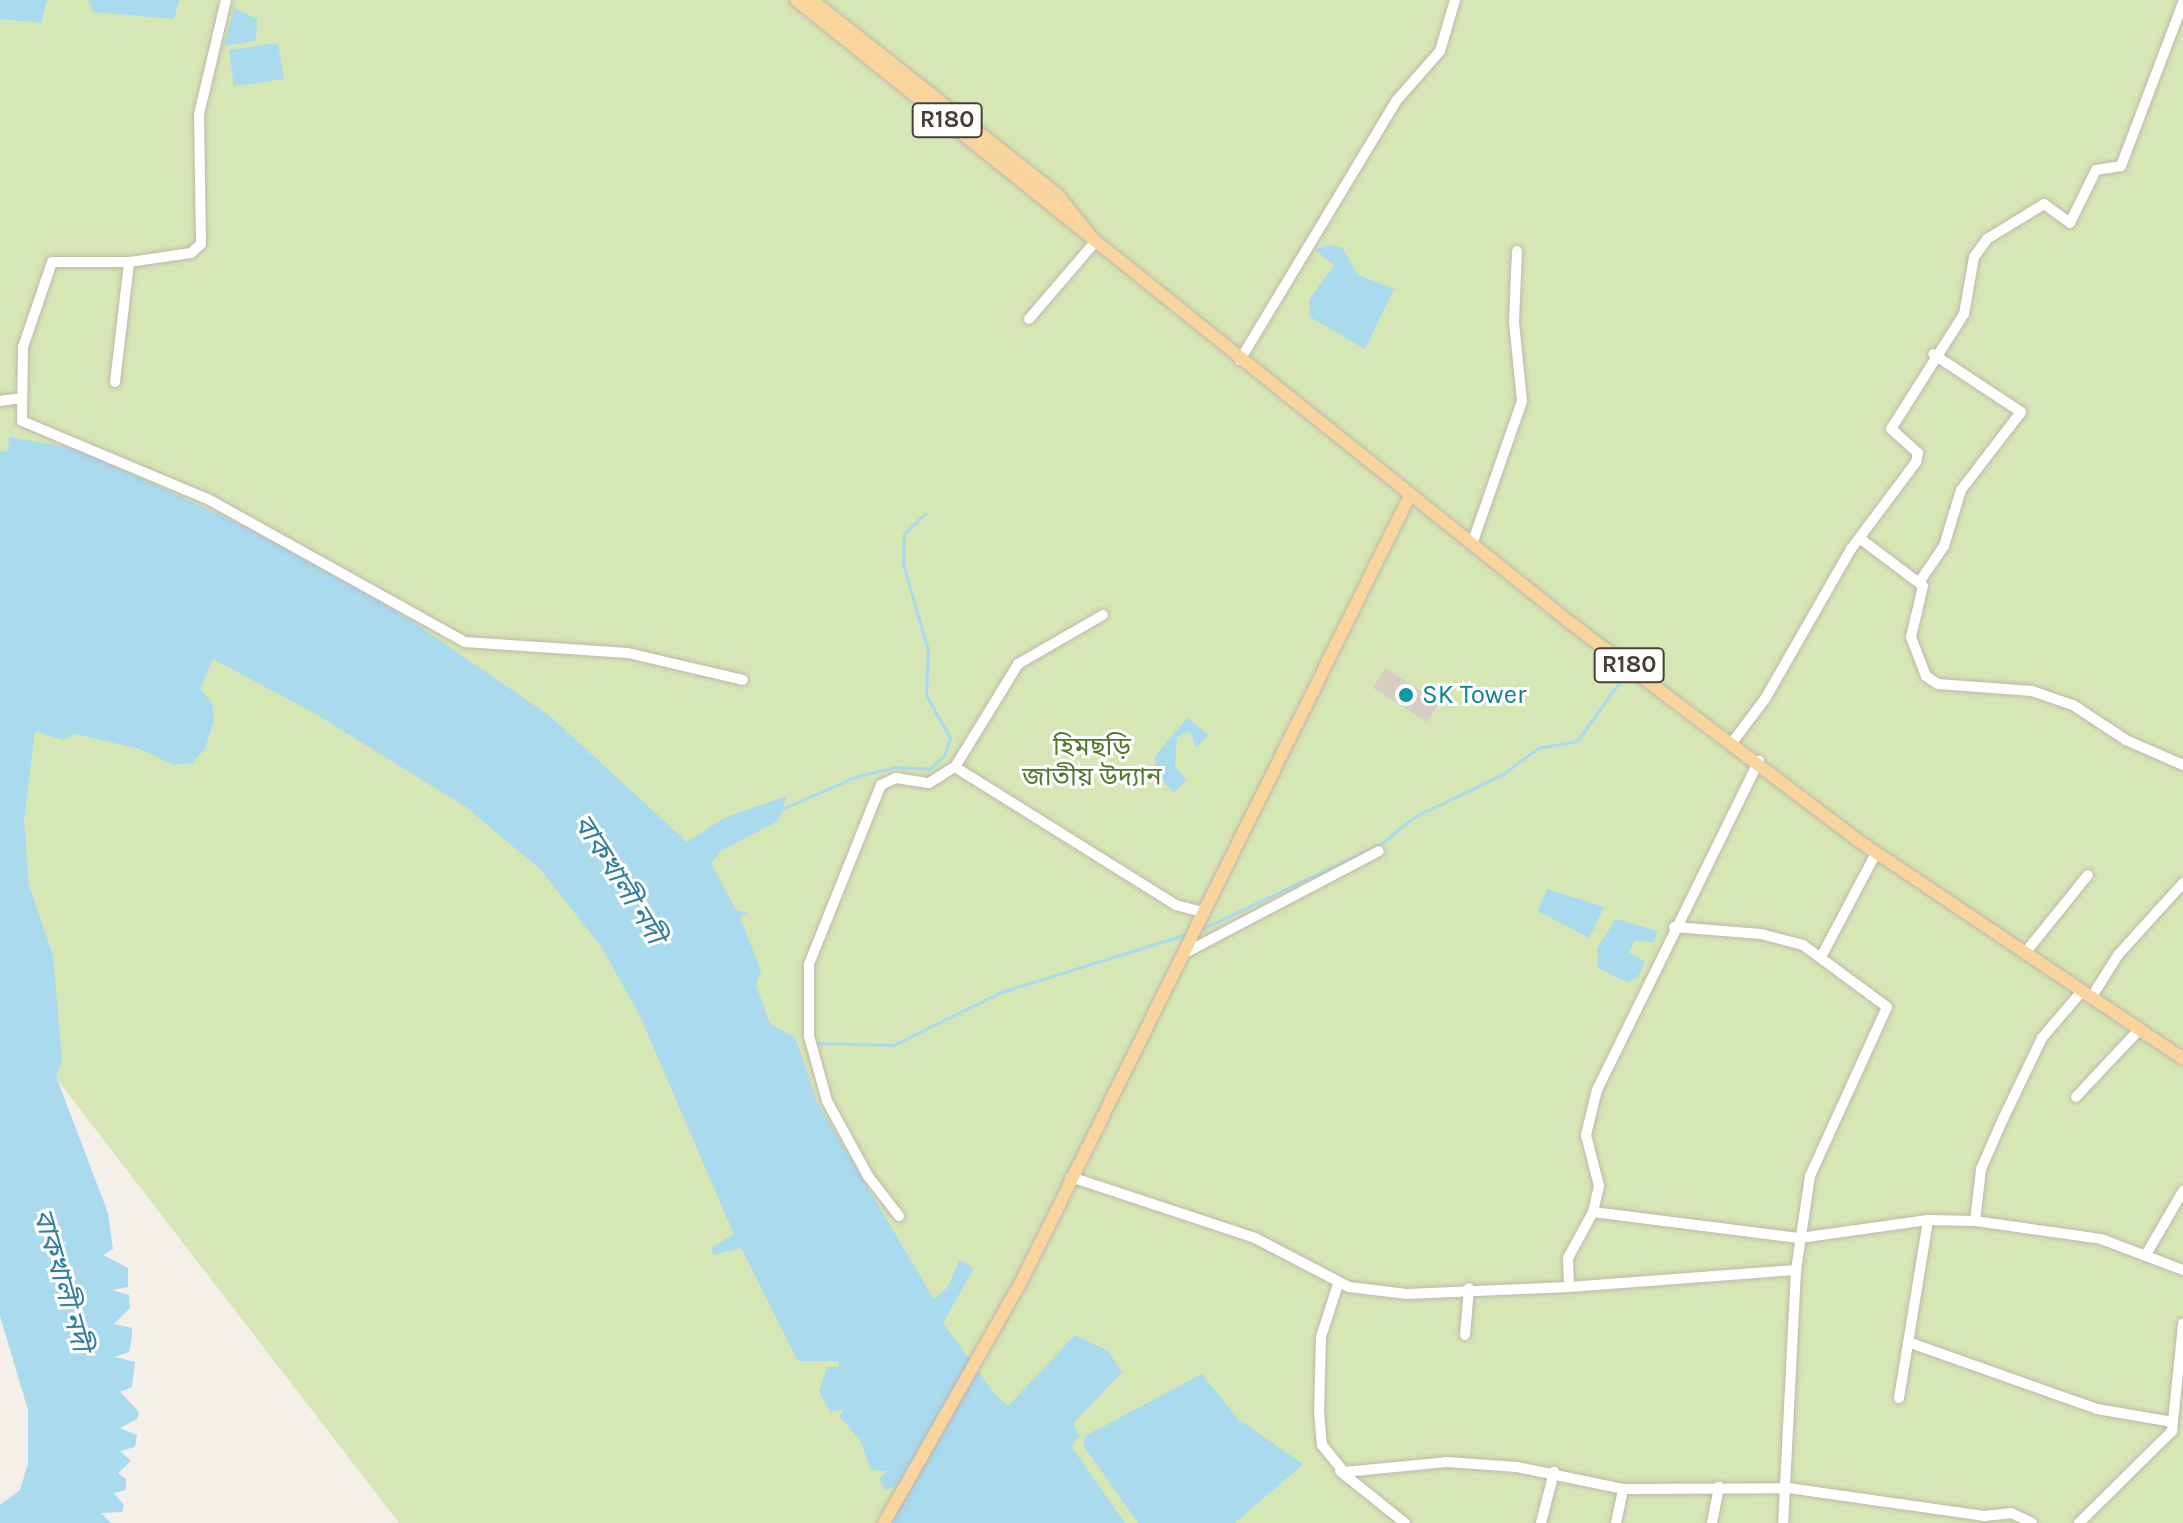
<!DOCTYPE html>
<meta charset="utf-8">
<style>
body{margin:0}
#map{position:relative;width:2183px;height:1523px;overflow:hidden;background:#f4efe9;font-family:Karla,"Noto Sans Bengali",sans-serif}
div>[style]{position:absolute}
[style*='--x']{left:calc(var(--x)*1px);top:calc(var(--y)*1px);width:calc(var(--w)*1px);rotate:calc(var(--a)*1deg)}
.green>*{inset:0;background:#d6e6b4}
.water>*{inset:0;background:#a9daed}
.stream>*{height:3px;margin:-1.5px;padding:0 1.5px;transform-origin:1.5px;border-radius:1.5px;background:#a9daed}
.building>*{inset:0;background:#d8cdc2}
.roads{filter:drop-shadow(0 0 2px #bfb6ac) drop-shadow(0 0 2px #bfb6ac)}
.minor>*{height:10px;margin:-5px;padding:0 5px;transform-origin:5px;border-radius:5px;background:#fff}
.major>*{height:12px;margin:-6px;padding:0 6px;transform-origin:6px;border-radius:6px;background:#f9d49d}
.dots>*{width:22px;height:22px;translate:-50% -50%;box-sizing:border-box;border:4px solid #fff;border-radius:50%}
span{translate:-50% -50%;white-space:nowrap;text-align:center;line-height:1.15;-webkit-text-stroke:6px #fff;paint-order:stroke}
.shield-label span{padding:2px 6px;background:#fff;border:2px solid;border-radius:6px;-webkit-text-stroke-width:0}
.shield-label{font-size:24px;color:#474038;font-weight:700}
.culture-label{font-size:26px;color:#0d838f}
.left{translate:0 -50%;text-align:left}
.park-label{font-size:26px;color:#52772d}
.water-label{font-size:28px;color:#317e9f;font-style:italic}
</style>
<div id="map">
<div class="green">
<i style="clip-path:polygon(0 0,2183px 0,2183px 1523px,399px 1523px,25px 1038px,0 936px)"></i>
</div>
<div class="water">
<i style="clip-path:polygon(0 0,47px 0,41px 23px,0 19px)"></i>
<i style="clip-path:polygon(88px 0,179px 0,174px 19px,93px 12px)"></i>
<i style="clip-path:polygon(234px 8px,257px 19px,256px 41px,224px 46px)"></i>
<i style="clip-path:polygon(278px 43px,284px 79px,234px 86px,229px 50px)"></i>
<i style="clip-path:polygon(1326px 245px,1342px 247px,1358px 275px,1394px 289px,1365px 349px,1310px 317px,1309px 300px,1334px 265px,1315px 250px)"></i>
<i style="clip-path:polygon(9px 437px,78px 449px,294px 549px,369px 592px,550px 716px,687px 842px,726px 817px,787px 796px,778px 821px,722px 850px,711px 863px,736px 910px,748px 913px,740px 917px,761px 971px,756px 985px,770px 1024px,795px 1037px,818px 1104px,934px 1299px,948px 1287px,959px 1260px,974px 1268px,943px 1323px,994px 1393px,1008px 1406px,1075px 1335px,1108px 1351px,1122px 1372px,1073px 1424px,1080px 1436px,1071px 1446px,1125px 1523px,889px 1523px,902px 1501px,894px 1486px,885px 1491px,879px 1478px,888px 1471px,871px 1470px,860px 1440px,839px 1416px,845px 1409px,830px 1412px,819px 1391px,827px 1367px,839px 1367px,838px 1361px,798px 1361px,741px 1248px,714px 1255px,711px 1248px,734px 1234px,639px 1014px,602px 948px,541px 870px,466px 807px,314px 713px,213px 659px,200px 689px,212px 703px,214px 720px,205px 749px,192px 763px,174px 765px,140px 749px,75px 734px,63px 740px,35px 731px,24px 820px,29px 886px,53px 955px,62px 1061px,56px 1076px,108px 1213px,113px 1249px,103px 1255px,128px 1268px,128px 1287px,112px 1290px,129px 1295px,130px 1308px,114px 1324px,132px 1328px,132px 1337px,129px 1352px,115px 1357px,135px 1362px,132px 1387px,120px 1392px,139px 1412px,137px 1419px,120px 1428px,137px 1435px,135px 1447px,120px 1451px,131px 1461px,118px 1473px,126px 1479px,126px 1490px,114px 1493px,124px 1505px,122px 1512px,101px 1513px,111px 1523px,0 1523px,0 1505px,20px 1490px,28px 1463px,28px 1410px,0 1316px,0 452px,8px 451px)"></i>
<i style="clip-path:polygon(1187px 718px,1209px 735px,1196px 748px,1190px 731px,1177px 737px,1175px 766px,1186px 780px,1174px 793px,1154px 770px,1156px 755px)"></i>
<i style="clip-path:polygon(1547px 889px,1604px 907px,1589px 938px,1538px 911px)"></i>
<i style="clip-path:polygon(1616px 919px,1658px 931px,1653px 943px,1635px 940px,1629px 953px,1645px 961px,1638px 977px,1627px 982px,1598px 968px,1597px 948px)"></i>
<i style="clip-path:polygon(1202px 1374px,1238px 1419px,1303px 1464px,1235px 1523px,1138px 1523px,1083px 1445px,1085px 1436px)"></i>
</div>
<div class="stream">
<i style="--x:1637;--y:667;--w:24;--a:-15"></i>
<i style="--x:782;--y:809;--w:80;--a:-23.7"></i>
<i style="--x:855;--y:777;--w:41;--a:-14"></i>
<i style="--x:895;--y:767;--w:34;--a:3"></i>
<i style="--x:929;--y:769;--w:20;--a:-41"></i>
<i style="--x:944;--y:756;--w:19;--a:-72"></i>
<i style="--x:950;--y:738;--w:49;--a:-119.2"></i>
<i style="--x:926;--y:695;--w:45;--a:-87.5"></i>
<i style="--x:928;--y:650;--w:90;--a:-106.2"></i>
<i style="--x:903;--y:564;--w:30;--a:-88"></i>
<i style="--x:904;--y:534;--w:29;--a:-44"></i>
<i style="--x:1202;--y:929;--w:199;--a:-25.5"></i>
<i style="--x:1382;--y:843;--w:41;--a:-39.1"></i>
<i style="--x:1414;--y:817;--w:99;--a:-25.8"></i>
<i style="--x:1503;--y:774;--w:44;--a:-36.6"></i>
<i style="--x:1538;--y:748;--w:40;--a:-10"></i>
<i style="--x:1577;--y:741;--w:75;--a:-54.2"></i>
<i style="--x:816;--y:1043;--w:78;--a:1.5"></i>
<i style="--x:894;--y:1045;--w:119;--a:-26.4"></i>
<i style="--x:1001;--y:992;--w:195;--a:-17.3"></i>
</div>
<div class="building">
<i style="clip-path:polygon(1385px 668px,1440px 703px,1427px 722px,1373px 688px)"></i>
</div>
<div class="roads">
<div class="minor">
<i style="--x:226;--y:0;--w:117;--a:103.3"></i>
<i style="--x:199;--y:114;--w:130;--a:89.1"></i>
<i style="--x:201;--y:244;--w:13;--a:138"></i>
<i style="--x:191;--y:253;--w:63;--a:171.7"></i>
<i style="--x:129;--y:262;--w:77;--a:180"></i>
<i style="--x:52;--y:262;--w:90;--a:108.8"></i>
<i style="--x:23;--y:347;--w:74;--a:90.8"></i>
<i style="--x:22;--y:421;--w:202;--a:22.8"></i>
<i style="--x:208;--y:499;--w:294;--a:29.1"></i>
<i style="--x:465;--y:642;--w:163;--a:3.9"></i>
<i style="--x:628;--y:653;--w:118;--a:13.2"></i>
<i style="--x:1029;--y:319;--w:101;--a:-49.4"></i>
<i style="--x:1240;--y:360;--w:304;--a:-58.9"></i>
<i style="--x:1397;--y:100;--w:65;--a:-48.7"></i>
<i style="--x:1440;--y:51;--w:53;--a:-73.6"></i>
<i style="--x:115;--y:382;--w:121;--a:-83.3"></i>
<i style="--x:0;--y:401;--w:22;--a:-8"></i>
<i style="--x:1862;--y:540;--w:76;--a:37"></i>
<i style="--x:1923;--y:586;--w:52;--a:103.2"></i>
<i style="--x:1911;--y:637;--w:42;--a:69"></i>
<i style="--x:1926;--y:676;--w:14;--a:34"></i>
<i style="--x:1938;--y:684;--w:94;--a:4.3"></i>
<i style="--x:2032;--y:691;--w:43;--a:18.9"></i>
<i style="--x:2073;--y:705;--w:64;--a:33.4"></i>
<i style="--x:2126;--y:740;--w:62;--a:23.7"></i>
<i style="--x:1472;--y:544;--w:151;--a:-70.7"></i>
<i style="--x:1522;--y:401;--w:79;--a:-95.8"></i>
<i style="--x:1514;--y:322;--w:71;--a:-87.6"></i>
<i style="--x:1920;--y:581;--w:42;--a:-55.6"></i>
<i style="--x:1944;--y:546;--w:59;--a:-73.1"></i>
<i style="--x:1961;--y:490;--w:98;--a:-52.4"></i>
<i style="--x:2021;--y:412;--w:105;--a:-146.6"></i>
<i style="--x:1734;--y:740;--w:51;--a:-52.9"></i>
<i style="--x:1765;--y:699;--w:173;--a:-60.2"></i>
<i style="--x:1851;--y:549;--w:109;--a:-53.2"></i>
<i style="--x:1916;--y:462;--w:9;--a:-77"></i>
<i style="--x:1918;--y:453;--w:36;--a:-138"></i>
<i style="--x:1891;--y:429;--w:136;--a:-57.6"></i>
<i style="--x:1964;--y:314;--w:58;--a:-80"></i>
<i style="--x:1974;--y:257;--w:22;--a:-54"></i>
<i style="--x:1987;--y:239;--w:67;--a:-31.6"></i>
<i style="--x:2044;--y:204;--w:32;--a:36"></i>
<i style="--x:2070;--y:223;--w:59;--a:-63.9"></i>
<i style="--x:2096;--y:170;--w:25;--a:-9"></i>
<i style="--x:2121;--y:166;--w:174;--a:-69.2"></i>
<i style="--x:955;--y:767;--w:261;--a:32"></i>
<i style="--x:1176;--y:905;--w:30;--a:15"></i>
<i style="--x:1674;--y:927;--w:87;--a:4.6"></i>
<i style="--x:1761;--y:934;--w:43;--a:14.7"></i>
<i style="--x:1803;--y:945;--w:104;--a:36.4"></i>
<i style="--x:1887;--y:1007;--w:186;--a:114.5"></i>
<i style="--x:1810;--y:1176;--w:95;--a:98.5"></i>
<i style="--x:1796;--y:1270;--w:253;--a:92.9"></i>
<i style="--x:2025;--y:953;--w:100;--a:-51.1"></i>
<i style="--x:1183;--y:954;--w:221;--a:-27.7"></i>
<i style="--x:1821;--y:957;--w:118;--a:-62.1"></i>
<i style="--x:2091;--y:998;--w:51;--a:-57.9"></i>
<i style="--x:2118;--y:955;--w:97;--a:-47.9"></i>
<i style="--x:2076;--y:1097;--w:92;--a:-46.8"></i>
<i style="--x:1071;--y:1177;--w:194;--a:18.3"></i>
<i style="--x:1255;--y:1238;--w:106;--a:27.5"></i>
<i style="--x:1349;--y:1287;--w:58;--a:6.9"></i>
<i style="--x:1407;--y:1294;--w:162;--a:-2.5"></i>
<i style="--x:1569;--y:1287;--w:228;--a:-4.3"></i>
<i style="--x:1593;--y:1212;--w:209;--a:7.2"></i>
<i style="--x:1800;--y:1238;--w:129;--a:-8"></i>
<i style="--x:1928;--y:1220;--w:47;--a:1.2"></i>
<i style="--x:1975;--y:1221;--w:127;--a:8.1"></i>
<i style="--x:2101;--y:1239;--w:88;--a:20.7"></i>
<i style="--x:899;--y:1216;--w:51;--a:-127.8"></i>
<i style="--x:868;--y:1176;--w:85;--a:-118.7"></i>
<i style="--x:827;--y:1101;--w:67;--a:-105.5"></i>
<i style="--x:809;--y:1036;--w:72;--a:-90"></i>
<i style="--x:809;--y:964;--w:193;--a:-68.1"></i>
<i style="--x:881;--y:785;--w:17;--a:-25"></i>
<i style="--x:896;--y:778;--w:33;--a:9"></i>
<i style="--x:929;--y:783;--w:31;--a:-32"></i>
<i style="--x:955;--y:767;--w:121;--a:-58.5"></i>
<i style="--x:1018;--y:664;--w:98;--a:-30"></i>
<i style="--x:1975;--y:1221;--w:52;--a:-83.4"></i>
<i style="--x:1981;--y:1169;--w:55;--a:-66.3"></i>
<i style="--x:2003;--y:1119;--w:90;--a:-64.3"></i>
<i style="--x:2042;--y:1038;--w:62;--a:-49.6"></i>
<i style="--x:2147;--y:1253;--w:72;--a:-59.9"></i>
<i style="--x:1338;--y:1284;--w:56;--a:107.8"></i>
<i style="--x:1321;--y:1337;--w:74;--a:91.5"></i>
<i style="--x:1319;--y:1411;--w:34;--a:85"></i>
<i style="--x:1322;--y:1445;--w:35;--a:51"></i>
<i style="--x:1344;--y:1472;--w:103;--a:-5.5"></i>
<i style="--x:1447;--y:1462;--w:70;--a:4.1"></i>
<i style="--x:1517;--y:1467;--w:108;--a:11.7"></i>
<i style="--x:1623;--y:1489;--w:165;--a:-0.3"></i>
<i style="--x:1788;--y:1488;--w:198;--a:8.1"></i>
<i style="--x:1984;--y:1516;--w:27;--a:-6"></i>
<i style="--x:2011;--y:1513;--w:23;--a:25"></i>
<i style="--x:1569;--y:1287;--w:29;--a:-92"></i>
<i style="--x:1568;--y:1258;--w:52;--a:-61.5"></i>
<i style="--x:1593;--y:1212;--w:27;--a:-77"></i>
<i style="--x:1599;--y:1186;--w:53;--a:-104.3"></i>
<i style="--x:1586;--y:1135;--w:46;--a:-76.3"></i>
<i style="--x:1597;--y:1090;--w:367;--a:-63.8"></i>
<i style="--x:1465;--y:1335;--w:47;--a:-85.1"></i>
<i style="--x:1908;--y:1342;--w:201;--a:19.5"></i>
<i style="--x:2097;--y:1409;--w:77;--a:9.7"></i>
<i style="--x:1899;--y:1398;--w:180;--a:-80.7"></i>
<i style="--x:1340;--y:1471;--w:83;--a:38.7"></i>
<i style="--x:1541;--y:1523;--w:53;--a:-75.7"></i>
<i style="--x:1616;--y:1523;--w:35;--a:-78"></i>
<i style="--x:1712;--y:1523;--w:37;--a:-79"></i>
<i style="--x:2079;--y:1523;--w:131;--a:-44.7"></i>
<i style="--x:2172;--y:1431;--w:108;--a:-84.1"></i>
</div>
<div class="major">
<i style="--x:796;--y:0;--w:991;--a:38.81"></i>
<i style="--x:1568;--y:621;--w:361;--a:37.1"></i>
<i style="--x:1856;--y:839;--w:394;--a:33.9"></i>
<i style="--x:812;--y:0;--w:313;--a:38.4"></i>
<i style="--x:1057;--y:194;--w:59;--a:51.2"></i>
<i style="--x:884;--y:1523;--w:282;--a:-60.4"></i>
<i style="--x:1023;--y:1278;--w:873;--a:-63.7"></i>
</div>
</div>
<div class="dots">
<i style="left:1406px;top:695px;background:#0f9aa8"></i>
</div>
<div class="shield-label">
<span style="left:947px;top:120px">R180</span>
<span style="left:1629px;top:665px">R180</span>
</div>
<div class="culture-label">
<span class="left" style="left:1422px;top:695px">SK Tower</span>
</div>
<div class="park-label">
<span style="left:1092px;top:762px">হিমছড়ি<br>জাতীয় উদ্যান</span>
</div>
<div class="water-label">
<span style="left:619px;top:879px;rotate:58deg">বাকখালী নদী</span>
<span style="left:62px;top:1280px;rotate:74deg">বাকখালী নদী</span>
</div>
</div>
